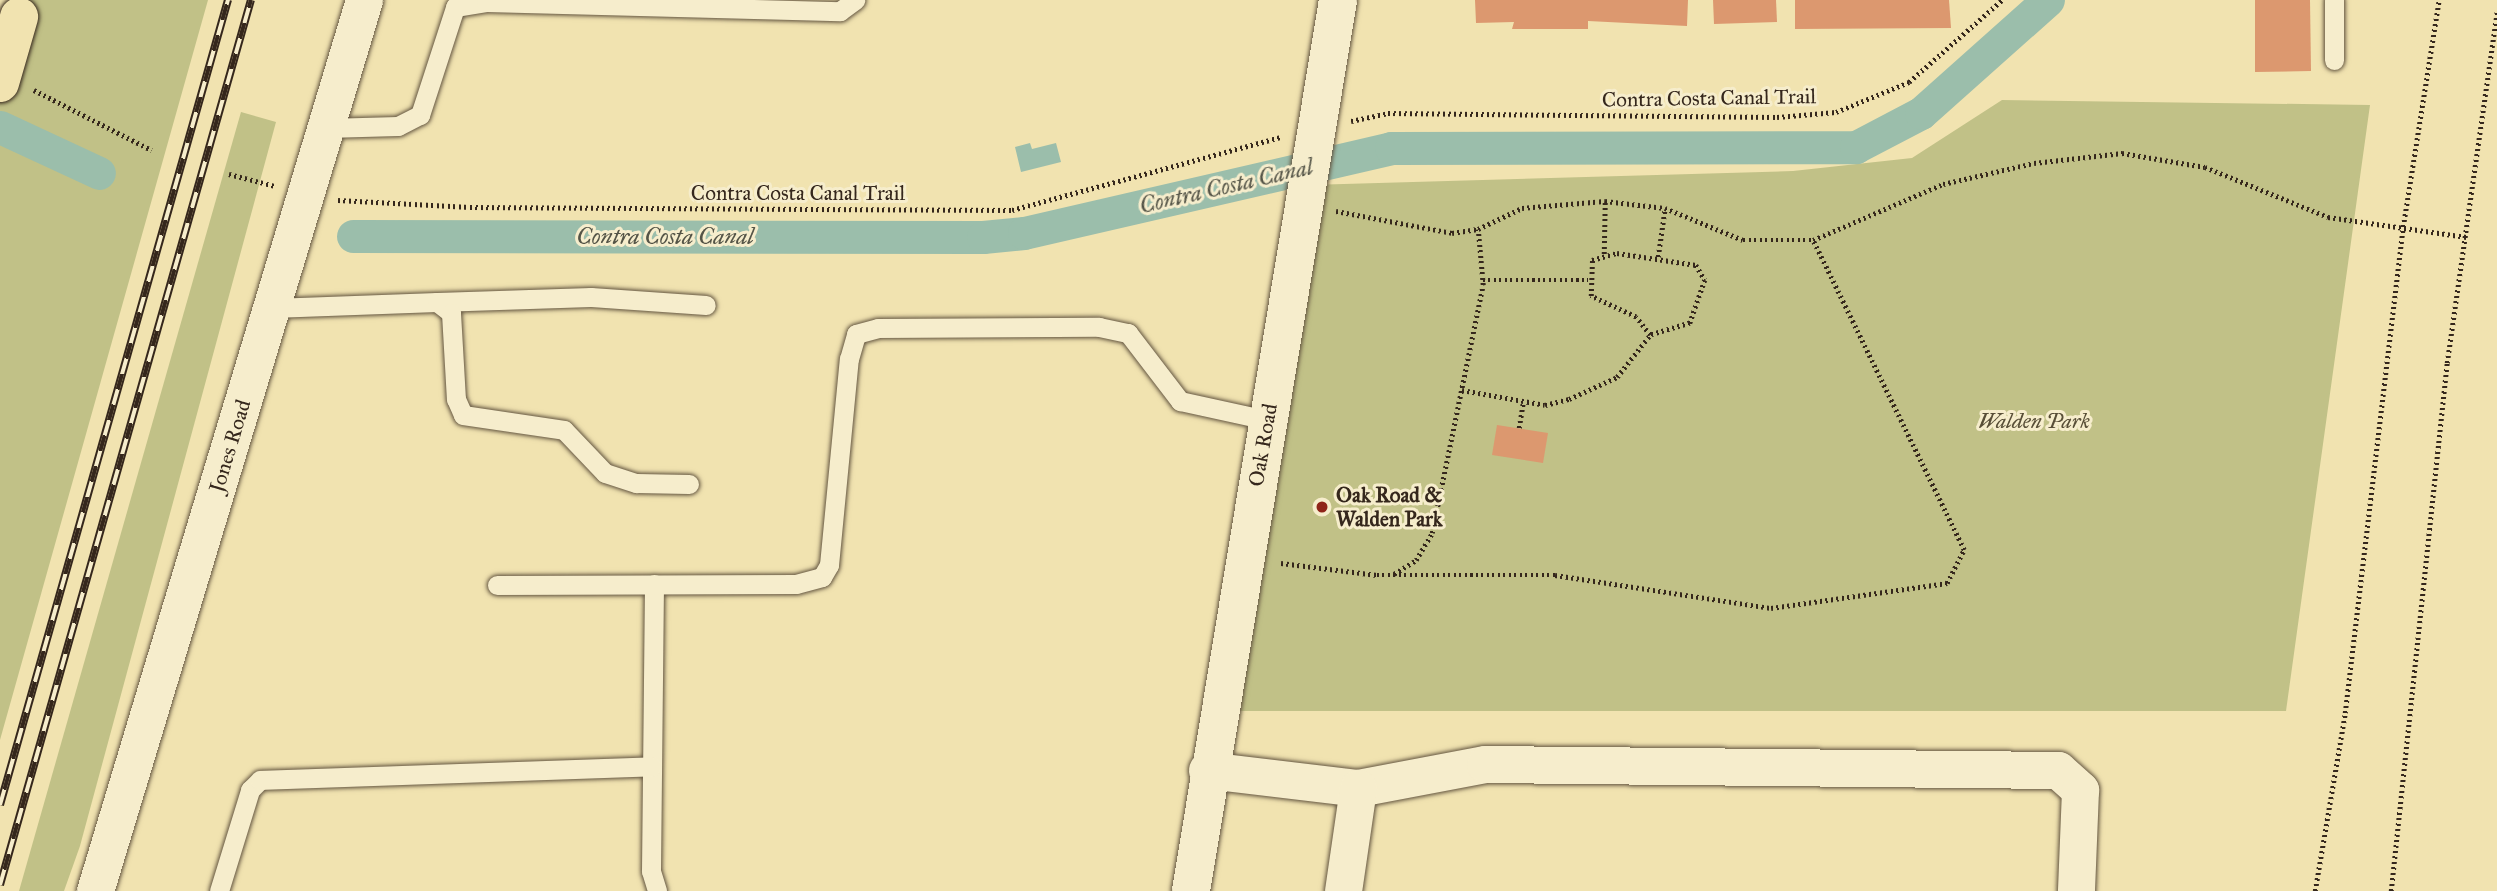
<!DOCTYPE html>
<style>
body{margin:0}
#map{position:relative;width:2497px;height:891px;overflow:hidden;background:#f1e3b0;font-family:"IM FELL Great Primer",serif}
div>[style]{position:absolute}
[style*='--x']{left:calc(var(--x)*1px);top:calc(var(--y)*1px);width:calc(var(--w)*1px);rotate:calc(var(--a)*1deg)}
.green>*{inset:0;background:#c1c187}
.water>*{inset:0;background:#9bbeab}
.canal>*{height:33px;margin:-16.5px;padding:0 16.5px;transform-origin:16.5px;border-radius:16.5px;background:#9bbeab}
.building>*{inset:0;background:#dc986f}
.path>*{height:4.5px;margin-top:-2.25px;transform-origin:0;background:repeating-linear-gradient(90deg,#35271c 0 2px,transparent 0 5.5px)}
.roads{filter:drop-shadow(0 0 2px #645641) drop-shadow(0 0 2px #645641)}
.lane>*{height:19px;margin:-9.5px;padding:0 9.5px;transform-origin:9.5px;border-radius:9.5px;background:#f6edcc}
.street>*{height:37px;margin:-18.5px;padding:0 18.5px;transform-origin:18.5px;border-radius:18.5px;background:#f6edcc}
.secondary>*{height:38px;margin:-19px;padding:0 19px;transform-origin:19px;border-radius:19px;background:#f6edcc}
.rail>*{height:8px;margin-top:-4px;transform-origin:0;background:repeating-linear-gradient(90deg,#f6edcc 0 16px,#35271c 0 32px);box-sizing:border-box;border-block:2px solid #35271c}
.bridges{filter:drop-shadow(0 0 2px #35271c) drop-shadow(0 0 2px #35271c)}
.highway-bridge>*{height:38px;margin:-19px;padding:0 19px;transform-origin:19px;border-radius:19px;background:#f1e3b0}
.dots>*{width:19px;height:19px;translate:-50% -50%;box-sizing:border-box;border:4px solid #f6edcc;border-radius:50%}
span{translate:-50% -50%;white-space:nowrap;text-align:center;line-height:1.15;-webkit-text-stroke:6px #f6edcc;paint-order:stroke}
.street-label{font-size:21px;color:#35271c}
.park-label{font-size:21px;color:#584e37;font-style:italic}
.poi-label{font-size:21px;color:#35271c;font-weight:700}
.left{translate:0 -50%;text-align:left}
.water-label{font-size:23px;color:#545447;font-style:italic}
</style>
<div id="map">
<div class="green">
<i style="clip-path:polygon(24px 0,208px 0,0 740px,0 83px)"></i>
<i style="clip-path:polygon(2002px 100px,2370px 105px,2286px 711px,1217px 711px,1309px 185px,1793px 171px,1912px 158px)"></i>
<i style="clip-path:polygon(241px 112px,276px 122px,80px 846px,64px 891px,19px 891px)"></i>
</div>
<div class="water">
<i style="clip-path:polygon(1030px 143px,1032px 149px,1056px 143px,1061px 162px,1021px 172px,1015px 147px)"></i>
</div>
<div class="canal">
<i style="--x:0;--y:127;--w:109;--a:24.9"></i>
<i style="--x:353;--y:236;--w:630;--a:0.09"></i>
<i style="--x:983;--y:237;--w:41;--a:-5.6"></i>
<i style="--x:1024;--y:233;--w:377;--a:-13"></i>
<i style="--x:1391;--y:148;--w:465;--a:-0.1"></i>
<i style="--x:1856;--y:147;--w:73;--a:-27.6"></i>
<i style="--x:1921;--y:113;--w:170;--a:-41.7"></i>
</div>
<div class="building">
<i style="clip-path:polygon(1475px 0,1688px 0,1687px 26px,1588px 21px,1588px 29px,1512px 29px,1514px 22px,1476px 23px)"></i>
<i style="clip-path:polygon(1713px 0,1776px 0,1777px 22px,1714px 24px)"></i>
<i style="clip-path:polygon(1795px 0,1949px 0,1951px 28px,1795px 29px)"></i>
<i style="clip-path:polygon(2255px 0,2310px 0,2311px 71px,2255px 72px)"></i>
<i style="clip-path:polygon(1497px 425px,1548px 433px,1543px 463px,1492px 455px)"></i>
</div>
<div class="path">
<i style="--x:34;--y:90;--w:132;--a:27"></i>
<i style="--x:1351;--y:121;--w:38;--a:-12"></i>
<i style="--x:1388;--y:113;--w:389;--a:0.6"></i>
<i style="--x:1777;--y:117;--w:59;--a:-4.8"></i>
<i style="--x:1836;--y:112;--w:79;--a:-22.3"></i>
<i style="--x:1909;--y:82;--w:124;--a:-41.4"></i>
<i style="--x:229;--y:174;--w:48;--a:14.6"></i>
<i style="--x:338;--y:200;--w:132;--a:3"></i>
<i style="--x:470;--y:207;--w:542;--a:0.32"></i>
<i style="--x:1012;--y:210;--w:279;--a:-15.2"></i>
<i style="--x:1336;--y:211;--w:118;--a:10.7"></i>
<i style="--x:1452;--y:233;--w:26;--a:-9"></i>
<i style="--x:1478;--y:229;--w:49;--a:-25.5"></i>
<i style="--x:1522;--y:208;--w:83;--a:-4.8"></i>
<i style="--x:1605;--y:201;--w:60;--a:6.7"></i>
<i style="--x:1665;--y:208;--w:84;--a:22.3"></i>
<i style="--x:1743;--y:240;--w:70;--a:0"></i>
<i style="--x:1813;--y:240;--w:142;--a:-23.3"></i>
<i style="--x:1943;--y:184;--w:93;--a:-13"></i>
<i style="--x:2034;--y:163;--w:89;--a:-6.5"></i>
<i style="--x:2122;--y:153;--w:84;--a:9.6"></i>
<i style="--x:2205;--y:167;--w:133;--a:22.1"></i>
<i style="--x:2328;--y:217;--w:140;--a:8.2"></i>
<i style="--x:1617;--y:253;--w:80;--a:8.6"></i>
<i style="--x:1696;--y:265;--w:17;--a:59"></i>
<i style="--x:1705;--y:280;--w:46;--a:109.2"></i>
<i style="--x:1690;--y:323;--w:42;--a:163.3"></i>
<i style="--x:1650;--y:335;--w:23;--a:-128"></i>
<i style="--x:1636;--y:317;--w:50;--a:-155"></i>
<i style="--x:1591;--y:296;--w:36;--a:-88"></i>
<i style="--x:1592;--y:260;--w:26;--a:-16"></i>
<i style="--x:1604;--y:254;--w:53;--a:-88.9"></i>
<i style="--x:1658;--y:257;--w:49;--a:-81.9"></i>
<i style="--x:1483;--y:280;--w:105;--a:0"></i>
<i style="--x:1462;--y:390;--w:84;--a:10.2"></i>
<i style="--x:1545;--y:405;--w:25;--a:-14"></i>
<i style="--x:1569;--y:399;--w:53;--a:-24.6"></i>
<i style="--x:1617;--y:377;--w:53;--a:-51.8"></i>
<i style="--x:1519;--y:428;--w:26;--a:-81"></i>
<i style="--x:1281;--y:563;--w:97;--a:7.1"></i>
<i style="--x:1377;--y:575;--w:178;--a:0"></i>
<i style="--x:1555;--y:575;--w:219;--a:8.7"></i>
<i style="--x:1771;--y:608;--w:178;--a:-8.1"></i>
<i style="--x:1947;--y:583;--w:37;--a:-63"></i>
<i style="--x:1964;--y:550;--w:345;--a:-116"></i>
<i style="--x:1394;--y:574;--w:26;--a:-32"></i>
<i style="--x:1416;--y:560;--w:31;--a:-59"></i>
<i style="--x:1432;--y:533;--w:253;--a:-78.4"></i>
<i style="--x:1483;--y:285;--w:56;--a:-95.1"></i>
<i style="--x:2315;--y:891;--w:181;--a:-80.4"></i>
<i style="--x:2345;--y:713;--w:489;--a:-83.2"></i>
<i style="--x:2403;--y:227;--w:230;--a:-81"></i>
<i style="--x:2391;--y:891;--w:531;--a:-83.95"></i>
<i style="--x:2447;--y:363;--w:356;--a:-81.9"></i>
</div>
<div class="roads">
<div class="lane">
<i style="--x:2334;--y:0;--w:60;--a:90"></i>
<i style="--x:326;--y:128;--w:72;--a:-1.6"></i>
<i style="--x:398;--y:126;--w:25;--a:-27"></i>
<i style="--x:420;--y:115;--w:114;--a:-72"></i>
<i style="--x:455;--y:7;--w:31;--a:-9"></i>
<i style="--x:486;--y:2;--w:354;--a:1.5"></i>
<i style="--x:840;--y:11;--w:19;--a:-36"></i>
<i style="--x:437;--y:302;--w:154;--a:-1.9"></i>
<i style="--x:591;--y:297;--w:115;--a:4"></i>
<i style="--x:272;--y:308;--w:165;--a:-2.1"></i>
<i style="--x:437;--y:302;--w:18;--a:38"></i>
<i style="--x:451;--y:313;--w:86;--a:86.7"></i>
<i style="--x:456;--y:399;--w:17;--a:66"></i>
<i style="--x:463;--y:415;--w:102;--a:8.4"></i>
<i style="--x:564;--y:430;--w:59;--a:46.4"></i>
<i style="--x:605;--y:473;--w:33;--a:18"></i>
<i style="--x:636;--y:483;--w:53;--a:1.1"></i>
<i style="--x:654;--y:584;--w:287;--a:90.6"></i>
<i style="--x:651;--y:871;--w:21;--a:73"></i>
<i style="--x:497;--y:585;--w:299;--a:-0.2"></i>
<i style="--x:796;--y:584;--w:27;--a:-15"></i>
<i style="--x:822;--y:577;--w:14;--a:-60"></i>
<i style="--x:829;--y:565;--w:207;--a:-84.5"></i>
<i style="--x:849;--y:359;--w:26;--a:-74"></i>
<i style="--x:856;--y:334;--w:23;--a:-15"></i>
<i style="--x:878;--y:328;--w:221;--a:-0.3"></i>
<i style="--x:1099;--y:327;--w:30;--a:12"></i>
<i style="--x:1128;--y:333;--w:86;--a:52.6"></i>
<i style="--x:1180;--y:401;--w:89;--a:12.3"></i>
<i style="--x:219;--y:891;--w:106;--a:-72.9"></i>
<i style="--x:250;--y:790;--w:14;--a:-45"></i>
<i style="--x:260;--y:780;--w:392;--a:-2"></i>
</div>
<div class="street">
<i style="--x:1207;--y:770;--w:152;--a:6.8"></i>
<i style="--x:1358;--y:788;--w:129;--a:-10.7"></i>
<i style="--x:1485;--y:764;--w:573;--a:0.6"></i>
<i style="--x:2058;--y:770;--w:30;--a:42"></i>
<i style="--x:2080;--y:790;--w:101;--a:92.3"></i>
<i style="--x:95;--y:891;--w:931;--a:-73.2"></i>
<i style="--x:1343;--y:891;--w:104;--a:-81.7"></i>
</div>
<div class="secondary">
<i style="--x:1191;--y:891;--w:903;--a:-80.63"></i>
</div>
</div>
<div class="rail">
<i style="--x:0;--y:805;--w:837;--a:-74.19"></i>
<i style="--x:0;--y:885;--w:920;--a:-74.17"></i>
</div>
<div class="bridges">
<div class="highway-bridge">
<i style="--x:0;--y:83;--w:69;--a:-73.9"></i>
</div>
</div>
<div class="dots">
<i style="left:1322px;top:507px;background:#8f2418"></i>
</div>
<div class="street-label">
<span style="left:1709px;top:98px;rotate:-1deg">Contra Costa Canal Trail</span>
<span style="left:798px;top:193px">Contra Costa Canal Trail</span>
<span style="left:1263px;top:445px;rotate:-80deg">Oak Road</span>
<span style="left:230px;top:446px;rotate:-73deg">Jones Road</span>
</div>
<div class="park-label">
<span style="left:2034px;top:421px">Walden Park</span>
</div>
<div class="poi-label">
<span class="left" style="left:1336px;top:507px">Oak Road &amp;<br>Walden Park</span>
</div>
<div class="water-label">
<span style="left:1226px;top:186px;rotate:-13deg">Contra Costa Canal</span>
<span style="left:665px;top:236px">Contra Costa Canal</span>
</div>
</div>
